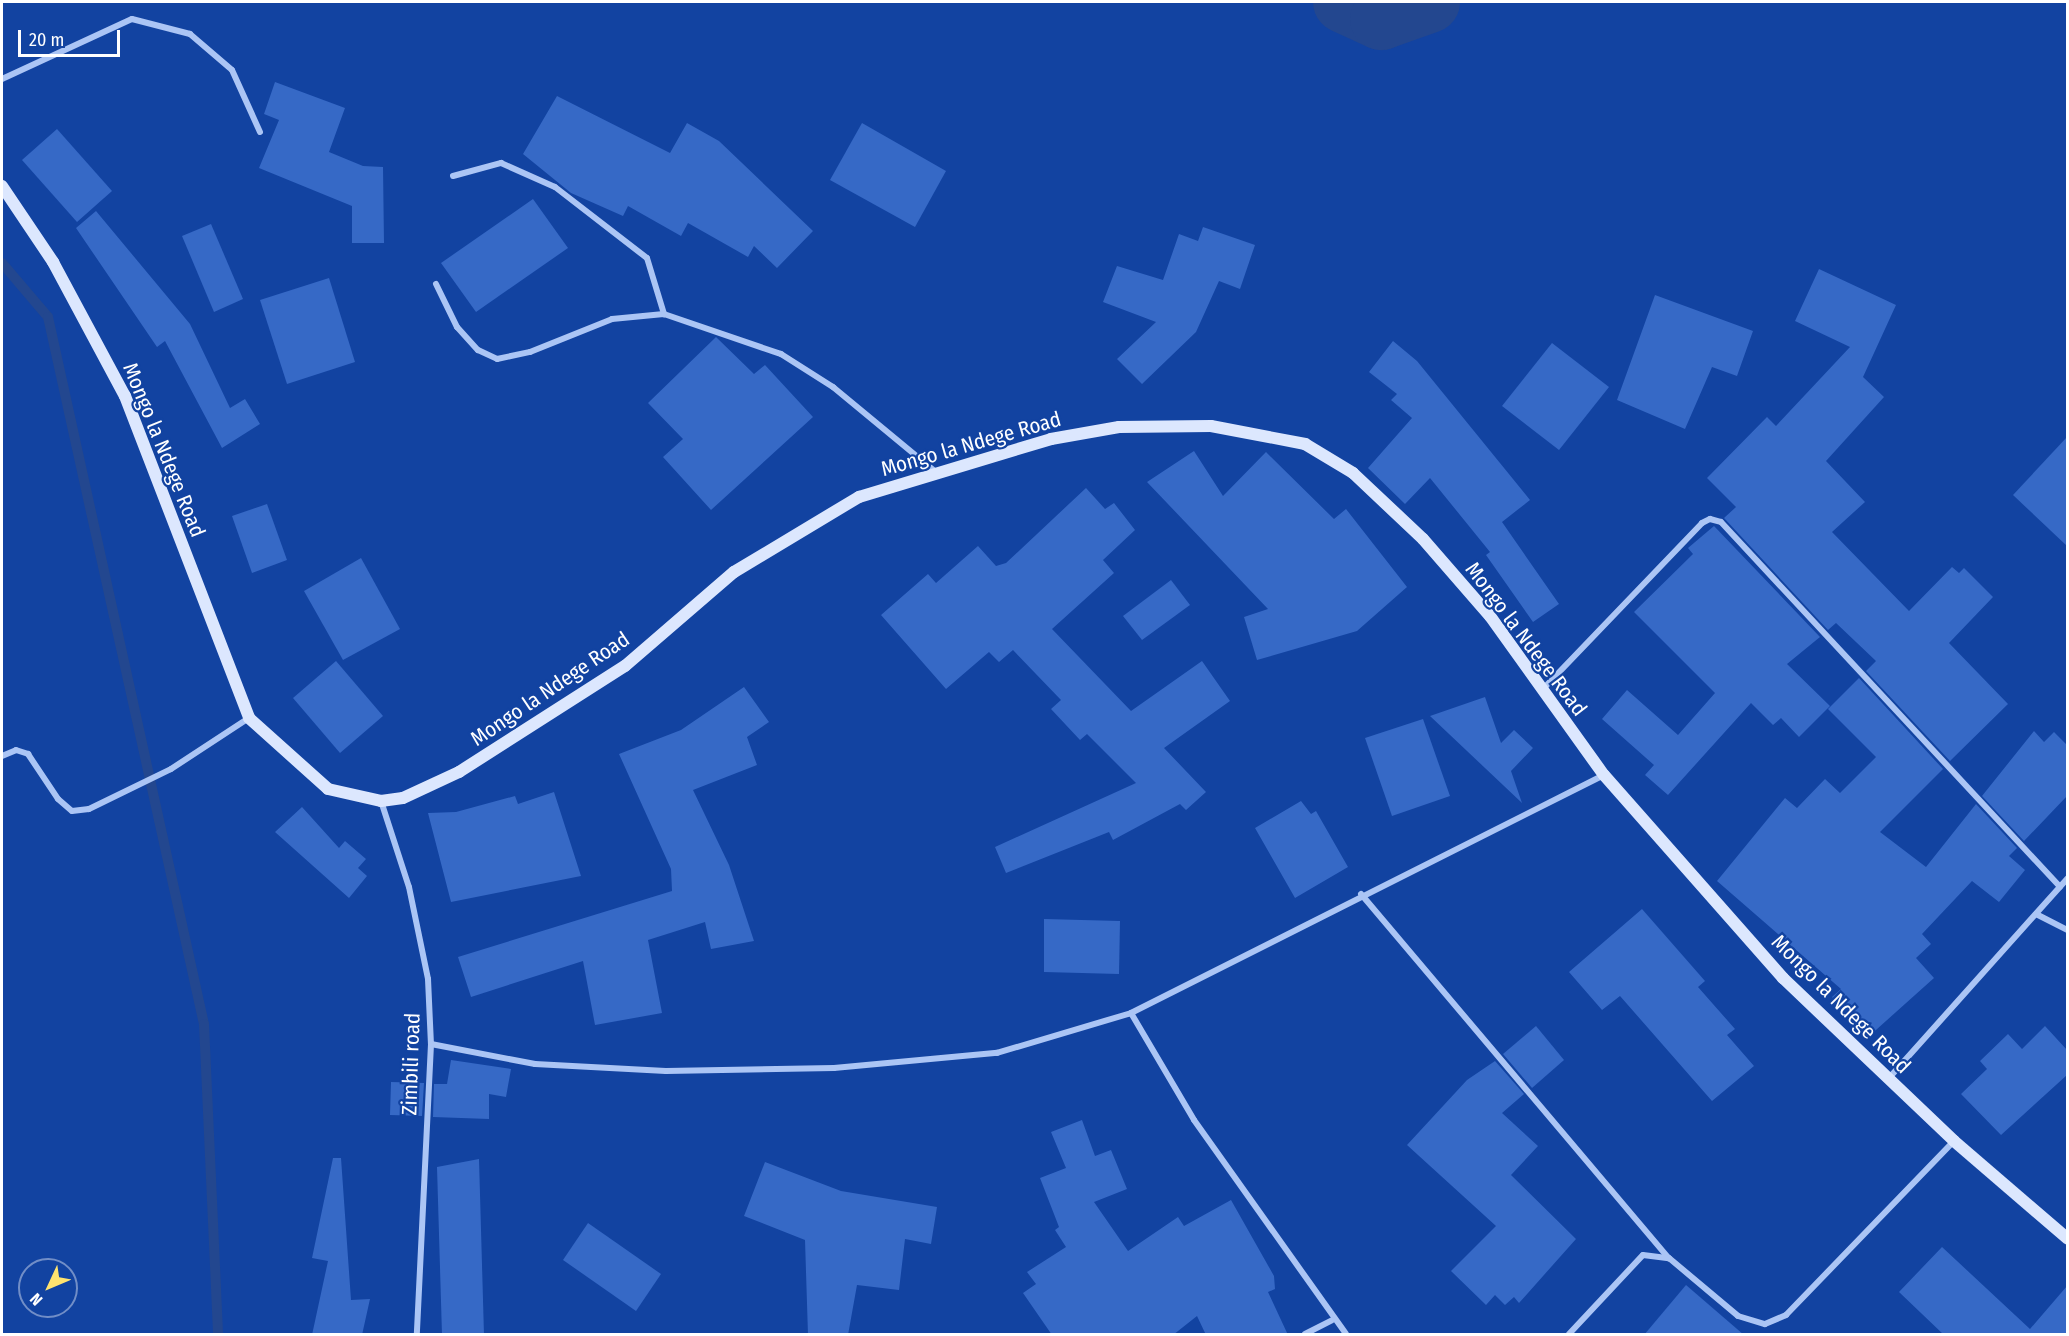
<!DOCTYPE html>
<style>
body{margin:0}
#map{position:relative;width:2069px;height:1336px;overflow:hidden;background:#1243a1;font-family:"Fira Sans Condensed",sans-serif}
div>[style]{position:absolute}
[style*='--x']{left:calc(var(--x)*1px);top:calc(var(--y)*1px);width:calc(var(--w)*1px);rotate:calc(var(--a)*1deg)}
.stream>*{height:10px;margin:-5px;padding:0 5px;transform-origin:5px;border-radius:5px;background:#23478f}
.river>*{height:62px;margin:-31px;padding:0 31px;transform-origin:31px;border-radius:31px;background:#23478f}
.building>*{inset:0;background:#3669c6}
.street>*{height:6px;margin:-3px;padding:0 3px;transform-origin:3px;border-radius:3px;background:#abc5f5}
.secondary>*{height:12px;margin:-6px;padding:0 6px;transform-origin:6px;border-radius:6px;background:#dce7fe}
span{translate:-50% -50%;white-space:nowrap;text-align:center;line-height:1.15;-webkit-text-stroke:4.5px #1243a1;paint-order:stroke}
.street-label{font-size:21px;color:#fff}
.frame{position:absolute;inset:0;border:3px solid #fff;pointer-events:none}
.north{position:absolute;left:18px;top:1258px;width:60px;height:60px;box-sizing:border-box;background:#1243a1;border:2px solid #718ec7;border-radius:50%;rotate:226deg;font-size:16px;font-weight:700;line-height:24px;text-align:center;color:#fff}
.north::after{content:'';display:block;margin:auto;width:21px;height:27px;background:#ffe36f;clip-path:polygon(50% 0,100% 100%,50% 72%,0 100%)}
.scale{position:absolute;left:18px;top:30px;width:102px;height:27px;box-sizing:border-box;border:3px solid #fff;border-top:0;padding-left:8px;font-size:18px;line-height:21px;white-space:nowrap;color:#fff;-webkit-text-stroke:4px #1243a1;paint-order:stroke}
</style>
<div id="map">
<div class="stream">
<i style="--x:2;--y:263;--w:71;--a:49.6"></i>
<i style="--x:48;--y:317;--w:724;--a:77.56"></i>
<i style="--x:204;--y:1024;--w:310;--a:87.4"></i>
</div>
<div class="river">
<i style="--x:1344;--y:2;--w:41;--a:24.7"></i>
<i style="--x:1381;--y:19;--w:51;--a:-19.5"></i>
</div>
<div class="building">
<i style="clip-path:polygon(275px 82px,345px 108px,329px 152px,363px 166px,383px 167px,384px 243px,352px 243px,352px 206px,259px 168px,279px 120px,264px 114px)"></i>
<i style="clip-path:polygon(557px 96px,670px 153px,687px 123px,719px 141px,813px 231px,777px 268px,754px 246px,748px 257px,688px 223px,681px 236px,628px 206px,623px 216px,571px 193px,523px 154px)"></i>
<i style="clip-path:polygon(862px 123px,946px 171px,915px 227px,830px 180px)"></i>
<i style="clip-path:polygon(57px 129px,112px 191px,77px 222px,22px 160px)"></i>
<i style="clip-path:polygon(533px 199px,568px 248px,476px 312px,441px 263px)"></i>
<i style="clip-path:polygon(96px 211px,190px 324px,230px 408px,245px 399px,260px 424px,222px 448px,165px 341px,157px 347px,76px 228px)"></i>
<i style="clip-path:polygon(211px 224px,243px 299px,214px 312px,182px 236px)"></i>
<i style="clip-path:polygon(1203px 227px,1255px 245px,1240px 289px,1219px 281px,1196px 332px,1142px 384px,1117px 359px,1156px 322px,1103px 302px,1117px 266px,1163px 280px,1179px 234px,1198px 241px)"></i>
<i style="clip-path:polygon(1819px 269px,1896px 305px,1863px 377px,1884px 397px,1826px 461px,1865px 502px,1832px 532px,1909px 611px,1952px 567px,1959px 573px,1964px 568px,1993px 597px,1949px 643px,2008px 704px,1950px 761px,1866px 671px,1876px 661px,1836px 623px,1828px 630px,1724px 518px,1736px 507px,1707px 478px,1767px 417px,1776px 426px,1850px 347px,1795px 321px)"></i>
<i style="clip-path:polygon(329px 278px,355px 362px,287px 384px,260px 300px)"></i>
<i style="clip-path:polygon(1655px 295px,1753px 331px,1737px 376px,1712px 367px,1685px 429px,1617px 400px)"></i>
<i style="clip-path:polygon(716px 337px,754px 374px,765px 365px,813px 417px,711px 510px,663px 457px,683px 439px,648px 403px)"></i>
<i style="clip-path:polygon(1393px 341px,1417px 361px,1530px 500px,1502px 522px,1559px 604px,1533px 622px,1486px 555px,1490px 552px,1430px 478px,1405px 504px,1368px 468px,1412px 418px,1391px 400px,1397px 394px,1369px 372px)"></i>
<i style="clip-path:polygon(1552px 343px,1609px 387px,1559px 450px,1502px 406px)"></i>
<i style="clip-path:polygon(2067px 437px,2067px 546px,2013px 495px)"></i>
<i style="clip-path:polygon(1194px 451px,1223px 496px,1266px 452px,1334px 519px,1346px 509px,1407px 587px,1357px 631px,1257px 660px,1244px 617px,1268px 609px,1147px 482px)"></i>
<i style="clip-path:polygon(1086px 488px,1105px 509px,1114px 503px,1135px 530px,1103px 560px,1114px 573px,1052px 629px,1131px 711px,1202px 661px,1230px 701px,1164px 748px,1206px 792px,1186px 810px,1180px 804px,1113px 840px,1109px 832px,1006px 873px,995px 847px,1136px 783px,1087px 734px,1080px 740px,1051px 709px,1061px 700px,1013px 650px,999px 662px,989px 652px,946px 689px,881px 615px,928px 574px,936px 583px,978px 546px,996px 566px,1006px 563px)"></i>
<i style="clip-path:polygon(267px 504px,287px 560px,252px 573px,232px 516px)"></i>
<i style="clip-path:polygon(1714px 526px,1820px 637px,1787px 664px,1830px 706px,1799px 737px,1781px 718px,1773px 725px,1751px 703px,1668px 795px,1645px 775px,1654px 765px,1602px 719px,1627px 690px,1678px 735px,1715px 693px,1634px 612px,1693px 554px,1688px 548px)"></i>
<i style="clip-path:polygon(361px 558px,400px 629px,343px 660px,304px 591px)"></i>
<i style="clip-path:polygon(1171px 580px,1190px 605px,1142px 640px,1123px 616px)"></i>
<i style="clip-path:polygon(336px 661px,383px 716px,340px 753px,293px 698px)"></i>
<i style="clip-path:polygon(1859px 678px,1943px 769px,1880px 832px,1926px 867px,1976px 804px,2017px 848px,2009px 856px,2025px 870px,1999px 902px,1972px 881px,1922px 934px,1931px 944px,1916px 958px,1934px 978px,1867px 1038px,1832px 997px,1841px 989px,1717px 881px,1785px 798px,1797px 808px,1825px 779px,1840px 793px,1876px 757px,1828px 709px)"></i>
<i style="clip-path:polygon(744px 687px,769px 722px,747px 737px,757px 765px,693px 790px,729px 865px,754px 941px,711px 949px,705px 922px,648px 940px,662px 1013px,595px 1025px,583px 961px,471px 997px,458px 957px,672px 891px,671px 869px,619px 754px,681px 730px)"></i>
<i style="clip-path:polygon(1485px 697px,1501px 743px,1514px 730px,1533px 748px,1511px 771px,1522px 803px,1430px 716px)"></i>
<i style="clip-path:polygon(1423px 719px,1450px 796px,1392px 816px,1365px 738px)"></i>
<i style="clip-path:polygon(2034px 731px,2044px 742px,2054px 732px,2067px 745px,2067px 796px,2024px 841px,1982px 796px)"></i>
<i style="clip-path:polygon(554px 792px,581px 876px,451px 902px,428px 813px,456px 812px,515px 796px,518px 804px)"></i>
<i style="clip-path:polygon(1301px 801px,1311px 814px,1316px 811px,1348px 867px,1295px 898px,1255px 828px)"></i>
<i style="clip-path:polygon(302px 807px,339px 848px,345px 841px,366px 859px,358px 868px,367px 876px,349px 898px,275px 832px)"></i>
<i style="clip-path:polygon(1642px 909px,1705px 981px,1698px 987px,1735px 1029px,1727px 1035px,1754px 1066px,1712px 1101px,1620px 996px,1602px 1010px,1569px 972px)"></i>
<i style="clip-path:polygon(1044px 919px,1120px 921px,1119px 974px,1044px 972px)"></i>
<i style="clip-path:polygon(1536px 1026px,1564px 1060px,1532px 1088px,1503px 1054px)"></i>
<i style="clip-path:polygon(2045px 1026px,2067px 1050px,2067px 1075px,2001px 1135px,1961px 1094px,1987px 1069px,1980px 1061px,2008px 1034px,2022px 1049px)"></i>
<i style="clip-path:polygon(451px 1060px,511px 1069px,506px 1097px,489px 1094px,489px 1119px,433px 1117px,434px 1084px,447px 1084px)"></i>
<i style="clip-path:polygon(1495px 1061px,1524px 1094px,1502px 1113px,1538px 1146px,1511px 1175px,1576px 1239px,1519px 1303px,1514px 1297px,1505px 1305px,1495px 1295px,1486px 1305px,1451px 1271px,1496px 1226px,1407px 1145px,1467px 1080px)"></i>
<i style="clip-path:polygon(391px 1082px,424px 1083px,422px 1116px,390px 1115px)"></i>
<i style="clip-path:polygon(1082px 1120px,1095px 1156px,1111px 1150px,1127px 1189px,1094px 1202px,1128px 1251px,1178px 1217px,1184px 1226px,1231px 1200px,1274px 1276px,1275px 1289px,1268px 1292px,1288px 1335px,1206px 1335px,1197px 1316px,1173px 1335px,1052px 1335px,1023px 1293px,1036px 1284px,1027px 1272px,1066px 1247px,1055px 1230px,1059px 1227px,1040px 1178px,1066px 1168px,1051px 1132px)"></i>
<i style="clip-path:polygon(333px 1158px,341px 1158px,351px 1300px,370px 1299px,362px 1335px,312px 1335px,328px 1261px,312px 1258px)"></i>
<i style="clip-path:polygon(479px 1159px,484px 1335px,442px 1335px,437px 1167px)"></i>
<i style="clip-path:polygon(765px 1162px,841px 1191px,937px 1207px,931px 1244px,905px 1239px,899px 1290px,857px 1285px,848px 1335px,808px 1335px,805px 1240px,744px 1216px)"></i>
<i style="clip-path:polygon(588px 1223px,661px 1274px,636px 1311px,563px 1260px)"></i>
<i style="clip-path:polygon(1942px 1247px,2030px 1329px,2067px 1286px,2067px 1335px,1944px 1335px,1899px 1292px)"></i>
<i style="clip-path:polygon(1686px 1285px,1744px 1335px,1644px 1335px)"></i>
</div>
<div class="street">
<i style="--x:2;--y:79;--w:143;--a:-24.8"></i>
<i style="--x:132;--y:19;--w:60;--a:14.5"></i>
<i style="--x:190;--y:34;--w:55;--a:40.6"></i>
<i style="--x:232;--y:70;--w:68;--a:65.7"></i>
<i style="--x:453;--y:176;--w:50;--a:-15.2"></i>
<i style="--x:501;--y:163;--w:59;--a:24"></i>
<i style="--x:555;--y:187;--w:116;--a:37.7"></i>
<i style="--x:647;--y:258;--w:59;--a:73.1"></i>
<i style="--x:436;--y:284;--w:48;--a:64"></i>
<i style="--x:457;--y:327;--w:31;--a:48"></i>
<i style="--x:478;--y:350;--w:21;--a:25"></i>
<i style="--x:497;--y:359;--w:34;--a:-12"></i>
<i style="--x:530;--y:352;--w:88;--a:-21.9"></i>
<i style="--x:612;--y:319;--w:52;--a:-5.5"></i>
<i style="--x:664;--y:314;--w:124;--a:18.9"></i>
<i style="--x:781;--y:354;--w:62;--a:32.4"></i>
<i style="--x:833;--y:387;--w:135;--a:39.6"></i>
<i style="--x:1542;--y:690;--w:231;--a:-46.2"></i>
<i style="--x:1702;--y:523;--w:9;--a:-27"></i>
<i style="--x:1710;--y:519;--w:11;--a:15"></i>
<i style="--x:1721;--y:522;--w:498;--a:47.1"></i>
<i style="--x:2;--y:756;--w:15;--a:-23"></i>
<i style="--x:16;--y:750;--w:13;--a:18"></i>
<i style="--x:28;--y:754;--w:54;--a:56.3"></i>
<i style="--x:58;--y:799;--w:18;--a:41"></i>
<i style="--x:72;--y:811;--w:17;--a:-7"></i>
<i style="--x:89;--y:809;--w:91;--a:-26"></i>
<i style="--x:171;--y:769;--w:93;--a:-33.2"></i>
<i style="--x:381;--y:801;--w:90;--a:72"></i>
<i style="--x:409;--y:887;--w:94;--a:78.3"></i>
<i style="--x:428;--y:979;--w:65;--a:87.4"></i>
<i style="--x:431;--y:1044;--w:290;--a:92.8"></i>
<i style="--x:1361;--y:894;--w:477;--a:49.8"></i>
<i style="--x:2036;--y:914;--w:36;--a:27"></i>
<i style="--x:1131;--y:1013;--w:124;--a:59.5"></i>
<i style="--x:1194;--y:1120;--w:262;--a:54.6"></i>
<i style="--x:431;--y:1044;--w:106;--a:10.9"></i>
<i style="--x:535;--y:1064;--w:131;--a:3.1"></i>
<i style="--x:666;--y:1071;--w:168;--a:-1"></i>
<i style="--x:834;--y:1068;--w:164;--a:-5.3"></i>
<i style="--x:997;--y:1053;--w:140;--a:-16.6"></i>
<i style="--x:1131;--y:1013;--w:530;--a:-26.71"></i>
<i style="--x:1889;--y:1078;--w:268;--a:-48.2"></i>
<i style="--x:1305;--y:1334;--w:30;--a:-27"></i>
<i style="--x:1569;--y:1334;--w:108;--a:-46.9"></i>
<i style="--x:1643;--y:1255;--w:26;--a:7"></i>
<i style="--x:1669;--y:1258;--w:90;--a:40"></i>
<i style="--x:1738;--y:1316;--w:28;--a:17"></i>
<i style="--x:1765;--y:1324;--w:23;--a:-23"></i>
<i style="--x:1786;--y:1315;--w:242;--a:-46"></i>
</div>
<div class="secondary">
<i style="--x:2;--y:186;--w:92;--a:56.1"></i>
<i style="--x:53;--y:262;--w:152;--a:61.8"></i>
<i style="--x:125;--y:396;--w:345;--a:68.9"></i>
<i style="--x:249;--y:718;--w:106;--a:41.9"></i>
<i style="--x:328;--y:789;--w:54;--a:12.8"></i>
<i style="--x:381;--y:801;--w:22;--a:-8"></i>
<i style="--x:403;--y:798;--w:62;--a:-24.9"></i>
<i style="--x:459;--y:772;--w:197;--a:-32.6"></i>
<i style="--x:625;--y:666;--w:144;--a:-40.8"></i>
<i style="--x:734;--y:572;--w:146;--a:-31"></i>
<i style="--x:859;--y:497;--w:201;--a:-16.8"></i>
<i style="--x:1051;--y:439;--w:69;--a:-10"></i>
<i style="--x:1119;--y:427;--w:92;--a:-0.6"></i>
<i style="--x:1211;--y:426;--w:96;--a:10.8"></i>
<i style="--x:1305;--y:444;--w:56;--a:31.1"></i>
<i style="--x:1353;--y:473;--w:96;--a:43.3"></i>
<i style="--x:1423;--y:539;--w:102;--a:49"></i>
<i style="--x:1490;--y:616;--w:196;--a:54.4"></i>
<i style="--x:1604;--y:775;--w:271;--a:48.6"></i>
<i style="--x:1783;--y:978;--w:236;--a:43.6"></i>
<i style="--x:1954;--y:1141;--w:150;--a:40.7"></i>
</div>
<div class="street-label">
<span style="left:971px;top:444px;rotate:-16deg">Mongo la Ndege Road</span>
<span style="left:164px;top:450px;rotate:68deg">Mongo la Ndege Road</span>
<span style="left:1526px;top:639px;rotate:53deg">Mongo la Ndege Road</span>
<span style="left:550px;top:689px;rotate:-34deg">Mongo la Ndege Road</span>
<span style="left:1841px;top:1004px;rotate:45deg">Mongo la Ndege Road</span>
<span style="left:411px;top:1064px;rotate:-88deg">Zimbili road</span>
</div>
<div class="frame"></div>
<div class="north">N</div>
<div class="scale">20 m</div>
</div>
